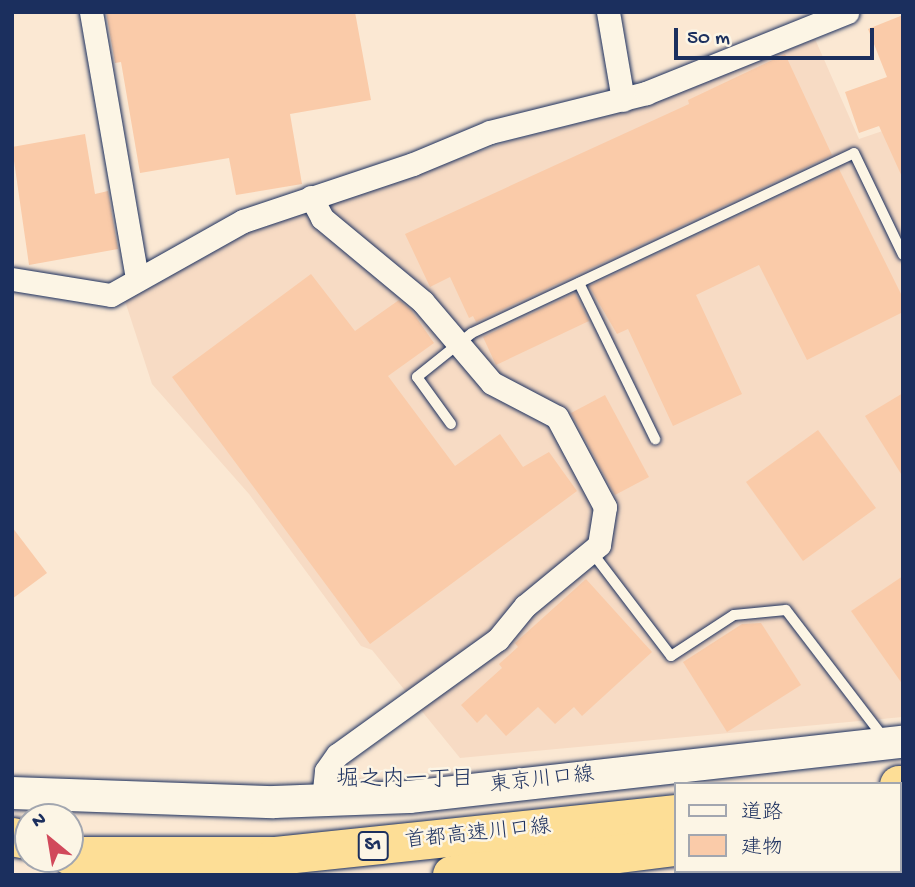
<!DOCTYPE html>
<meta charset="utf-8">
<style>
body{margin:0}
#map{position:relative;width:915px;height:887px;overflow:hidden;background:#fbe8d3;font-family:"Gochi Hand","Klee One",sans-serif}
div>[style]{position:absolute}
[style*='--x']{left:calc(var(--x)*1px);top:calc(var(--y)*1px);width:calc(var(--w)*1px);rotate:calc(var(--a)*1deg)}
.built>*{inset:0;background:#f7dbc4}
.green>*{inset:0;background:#abe5ab}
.building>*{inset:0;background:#facba9}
.roads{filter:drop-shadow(0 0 2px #1b2f5e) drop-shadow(0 0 2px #1b2f5e)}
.lane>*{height:10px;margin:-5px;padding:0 5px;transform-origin:5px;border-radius:5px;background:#fcf5e5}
.street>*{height:23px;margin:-11.5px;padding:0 11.5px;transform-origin:11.5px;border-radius:11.5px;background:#fcf5e5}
.secondary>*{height:32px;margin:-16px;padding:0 16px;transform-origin:16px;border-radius:16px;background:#fcf5e5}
.highway>*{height:38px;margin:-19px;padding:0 19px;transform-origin:19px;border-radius:19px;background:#fdde96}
span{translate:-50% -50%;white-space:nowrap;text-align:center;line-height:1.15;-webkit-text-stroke:5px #fcf5e5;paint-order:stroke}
.shield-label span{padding:2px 5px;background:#fcf5e5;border:2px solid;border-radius:5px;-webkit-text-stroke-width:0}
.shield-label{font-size:19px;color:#1b2f5e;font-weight:700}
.street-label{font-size:21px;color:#1b2f5e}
.neighbourhood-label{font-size:23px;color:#1b2f5e}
.frame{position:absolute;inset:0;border:14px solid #1b2f5e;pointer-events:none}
.legend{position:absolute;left:674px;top:782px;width:228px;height:91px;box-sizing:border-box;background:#fcf5e5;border:2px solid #a2a6af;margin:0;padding:9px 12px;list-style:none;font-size:21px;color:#1b2f5e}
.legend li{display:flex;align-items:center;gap:14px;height:35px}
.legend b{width:35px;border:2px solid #a2a6af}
.north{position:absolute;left:14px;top:803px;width:70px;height:70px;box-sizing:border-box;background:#fcf5e5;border:2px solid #a2a6af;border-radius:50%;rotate:330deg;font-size:19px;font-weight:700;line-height:28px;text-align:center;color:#1b2f5e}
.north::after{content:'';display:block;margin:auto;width:24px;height:32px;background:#d1495b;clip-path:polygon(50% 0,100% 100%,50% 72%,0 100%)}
.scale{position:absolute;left:674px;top:28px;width:200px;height:32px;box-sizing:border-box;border:4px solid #1b2f5e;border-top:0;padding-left:9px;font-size:21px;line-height:24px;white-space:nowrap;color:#1b2f5e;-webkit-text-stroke:5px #fcf5e5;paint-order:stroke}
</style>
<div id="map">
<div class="built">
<i style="clip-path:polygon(815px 39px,859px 139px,903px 124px,903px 717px,460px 758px,372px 650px,361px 646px,249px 494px,152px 384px,125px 301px,251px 230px,510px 141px,641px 107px)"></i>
</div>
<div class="green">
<i style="clip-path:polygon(903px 852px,903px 875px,694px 875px,899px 871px)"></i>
</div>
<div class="building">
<i style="clip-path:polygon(106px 12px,355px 12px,371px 100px,290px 114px,302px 184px,236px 195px,229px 158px,140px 173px,121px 62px,115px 63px)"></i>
<i style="clip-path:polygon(903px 15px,903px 179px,879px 126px,859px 133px,845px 92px,887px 77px,868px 29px)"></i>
<i style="clip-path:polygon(785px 54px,832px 155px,476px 322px,473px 316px,469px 318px,450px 277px,430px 287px,405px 234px,689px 104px,688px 100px)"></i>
<i style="clip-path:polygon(85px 134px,95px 194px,108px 191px,118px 249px,29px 265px,12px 147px)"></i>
<i style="clip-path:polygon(839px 169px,903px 298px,903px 312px,807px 360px,759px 265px,696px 295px,742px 394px,673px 426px,628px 329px,617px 334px,589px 286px)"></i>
<i style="clip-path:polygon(311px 274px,355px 331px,399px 300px,411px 310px,434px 343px,388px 376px,455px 466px,500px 434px,523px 467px,549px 452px,577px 491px,370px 644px,172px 377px)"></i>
<i style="clip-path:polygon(575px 293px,589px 321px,496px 365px,483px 337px)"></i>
<i style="clip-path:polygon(903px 393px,903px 477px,865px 416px)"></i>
<i style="clip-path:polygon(605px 395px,649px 477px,615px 495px,571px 413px)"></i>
<i style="clip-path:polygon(818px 430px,876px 508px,803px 561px,746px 482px)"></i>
<i style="clip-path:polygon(12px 527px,47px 573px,12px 599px)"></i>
<i style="clip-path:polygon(903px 576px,903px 685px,851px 611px)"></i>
<i style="clip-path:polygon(586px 579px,652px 652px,582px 716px,574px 707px,555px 724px,538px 707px,506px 736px,486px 714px,477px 723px,461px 705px,502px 668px,499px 664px,518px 647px,515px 643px)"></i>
<i style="clip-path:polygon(761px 623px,801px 685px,727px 732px,683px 662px,742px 624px)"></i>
</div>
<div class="roads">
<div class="lane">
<i style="--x:579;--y:283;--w:174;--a:64"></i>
<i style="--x:451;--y:424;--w:58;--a:-125.9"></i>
<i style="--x:417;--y:377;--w:70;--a:-38.7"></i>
<i style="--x:472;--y:333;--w:422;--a:-25.2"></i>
<i style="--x:854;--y:153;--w:113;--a:64.3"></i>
<i style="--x:591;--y:551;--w:132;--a:52.7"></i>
<i style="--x:671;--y:656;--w:75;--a:-33.1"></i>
<i style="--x:734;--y:615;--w:52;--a:-5.5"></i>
<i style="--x:786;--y:610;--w:165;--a:52.6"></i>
</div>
<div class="street">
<i style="--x:91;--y:12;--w:271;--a:80.2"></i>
<i style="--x:608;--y:12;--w:89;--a:80.3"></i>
<i style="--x:311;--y:197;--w:24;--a:62"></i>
<i style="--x:322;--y:218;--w:131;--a:39.7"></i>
<i style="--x:423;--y:302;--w:106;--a:49.6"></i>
<i style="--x:492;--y:383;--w:73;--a:27.6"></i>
<i style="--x:557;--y:417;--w:102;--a:61.9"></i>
<i style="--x:605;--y:507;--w:38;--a:99"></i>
<i style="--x:599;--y:545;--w:96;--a:140.5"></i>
<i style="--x:525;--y:606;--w:43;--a:129.3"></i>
<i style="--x:498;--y:639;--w:198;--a:144.2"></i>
<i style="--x:337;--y:755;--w:19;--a:125"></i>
<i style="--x:326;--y:771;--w:30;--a:96"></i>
<i style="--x:12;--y:279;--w:100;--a:9.2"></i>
<i style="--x:111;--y:295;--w:151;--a:-29.3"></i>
<i style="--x:243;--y:221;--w:179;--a:-18.5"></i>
<i style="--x:413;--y:164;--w:83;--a:-22.6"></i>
<i style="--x:490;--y:132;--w:161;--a:-14"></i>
<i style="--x:646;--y:93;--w:217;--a:-21.9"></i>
</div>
<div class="secondary">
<i style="--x:12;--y:793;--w:262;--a:2"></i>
<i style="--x:274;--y:802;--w:135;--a:-2.1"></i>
<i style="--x:409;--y:797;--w:497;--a:-6.4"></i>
</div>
<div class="highway">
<i style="--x:899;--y:785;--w:4;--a:0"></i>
<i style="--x:899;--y:818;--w:4;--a:-14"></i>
<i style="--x:12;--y:837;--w:16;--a:11"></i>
<i style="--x:70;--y:856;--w:206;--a:0"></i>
<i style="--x:276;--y:856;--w:401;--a:-6"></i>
<i style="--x:452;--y:875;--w:225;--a:-7.2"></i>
</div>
</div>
<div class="shield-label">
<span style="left:373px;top:846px">S1</span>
</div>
<div class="street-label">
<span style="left:542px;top:782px;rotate:-6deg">東京川口線</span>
<span style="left:478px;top:836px;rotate:-6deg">首都高速川口線</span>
</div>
<div class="neighbourhood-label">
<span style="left:405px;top:781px">堀之内一丁目</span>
</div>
<div class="frame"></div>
<ul class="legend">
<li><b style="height:9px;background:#fcf5e5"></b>道路</li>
<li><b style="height:19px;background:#facba9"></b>建物</li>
</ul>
<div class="north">N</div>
<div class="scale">50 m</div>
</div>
